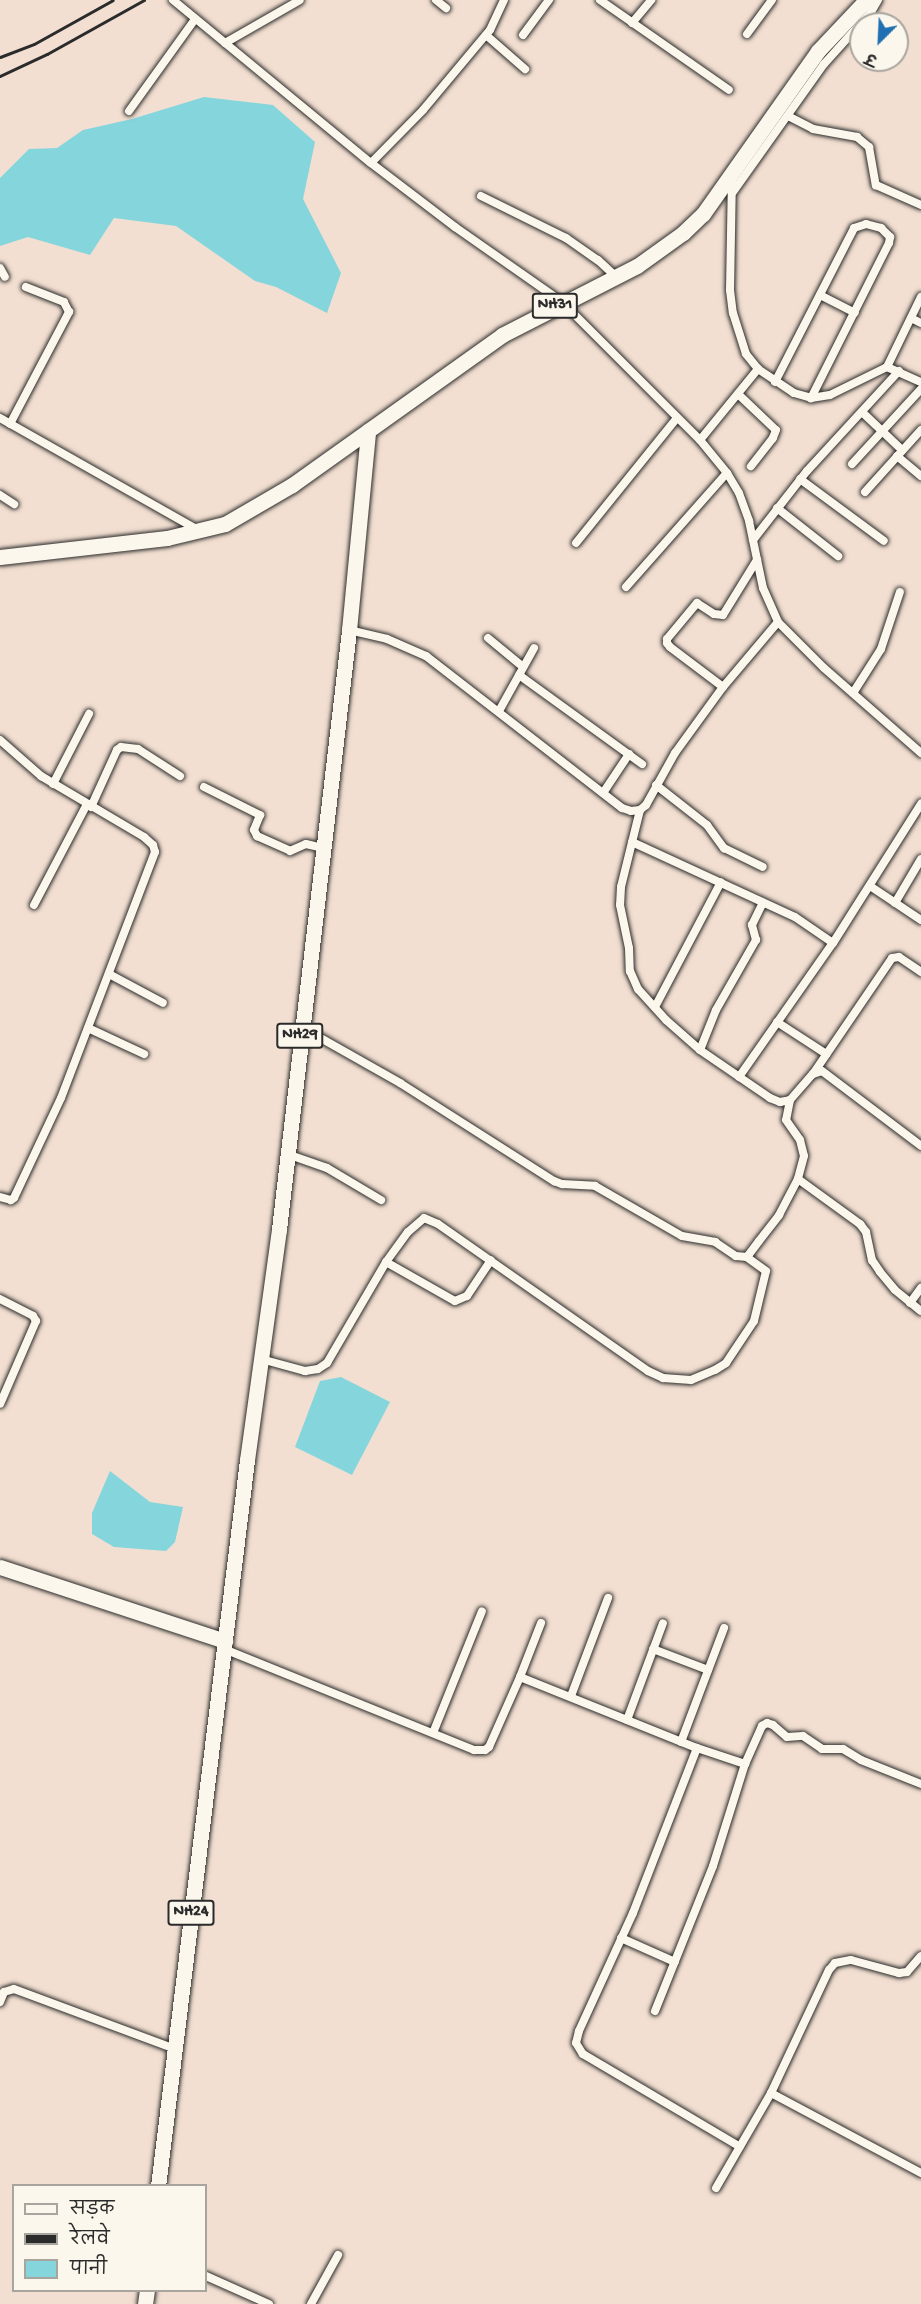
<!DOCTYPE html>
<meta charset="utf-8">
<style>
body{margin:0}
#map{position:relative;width:921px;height:2304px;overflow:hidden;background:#f2dfd1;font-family:"Gochi Hand","Playpen Sans Deva",sans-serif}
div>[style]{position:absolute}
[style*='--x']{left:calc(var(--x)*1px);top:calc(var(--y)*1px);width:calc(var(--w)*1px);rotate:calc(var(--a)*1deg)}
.water>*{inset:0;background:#85d6dc}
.roads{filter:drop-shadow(0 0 2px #2b2b2b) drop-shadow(0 0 2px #2b2b2b)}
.street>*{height:8px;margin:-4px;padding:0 4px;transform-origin:4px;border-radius:4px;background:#fbf7ec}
.highway>*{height:15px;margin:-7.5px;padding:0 7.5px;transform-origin:7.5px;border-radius:7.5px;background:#fbf7ec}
.rail>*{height:3px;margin:-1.5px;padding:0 1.5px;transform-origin:1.5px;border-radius:1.5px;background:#2b2b2b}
span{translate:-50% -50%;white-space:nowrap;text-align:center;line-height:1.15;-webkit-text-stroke:5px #fbf7ec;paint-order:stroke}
.shield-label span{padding:2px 4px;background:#fbf7ec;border:2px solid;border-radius:4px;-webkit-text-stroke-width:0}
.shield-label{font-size:16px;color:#2b2b2b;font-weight:700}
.legend{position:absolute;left:12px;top:2184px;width:195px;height:108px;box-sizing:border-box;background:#fbf7ec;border:2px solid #a8a59f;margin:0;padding:8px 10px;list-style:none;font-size:18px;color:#2b2b2b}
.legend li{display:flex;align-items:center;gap:12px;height:30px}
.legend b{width:30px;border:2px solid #a8a59f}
.north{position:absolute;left:849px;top:12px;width:60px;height:60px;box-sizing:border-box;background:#fbf7ec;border:2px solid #a8a59f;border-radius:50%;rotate:204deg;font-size:16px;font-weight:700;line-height:24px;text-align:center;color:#2b2b2b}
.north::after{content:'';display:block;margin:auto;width:21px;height:27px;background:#1f6fb2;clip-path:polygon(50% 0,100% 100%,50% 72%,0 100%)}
</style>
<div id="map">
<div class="water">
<i style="clip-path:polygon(204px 97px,273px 105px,315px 142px,303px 199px,341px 273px,327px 313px,276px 287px,255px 281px,176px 226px,114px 218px,90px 255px,28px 237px,0 246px,0 178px,29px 149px,57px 148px,83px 130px,132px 119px)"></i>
<i style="clip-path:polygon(341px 1377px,390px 1402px,352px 1475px,295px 1447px,320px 1381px)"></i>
<i style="clip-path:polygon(110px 1471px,150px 1502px,183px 1507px,175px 1542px,166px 1551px,114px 1547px,92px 1534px,92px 1513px)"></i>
</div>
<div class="roads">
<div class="street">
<i style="--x:173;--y:0;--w:256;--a:39.5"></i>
<i style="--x:371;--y:163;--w:106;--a:37.3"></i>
<i style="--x:455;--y:227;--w:131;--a:35"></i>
<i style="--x:562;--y:302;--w:195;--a:45"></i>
<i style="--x:700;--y:440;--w:43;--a:50.7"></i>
<i style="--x:727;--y:473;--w:23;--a:59"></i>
<i style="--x:739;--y:493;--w:30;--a:70"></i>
<i style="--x:749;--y:521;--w:68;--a:78.2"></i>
<i style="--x:763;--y:588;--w:37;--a:66"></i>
<i style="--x:778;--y:622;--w:65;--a:45"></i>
<i style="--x:824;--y:668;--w:129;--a:41.2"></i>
<i style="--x:436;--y:0;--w:13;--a:39"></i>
<i style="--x:600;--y:0;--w:157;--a:34.9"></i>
<i style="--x:632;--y:23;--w:30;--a:-50"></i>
<i style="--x:747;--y:34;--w:42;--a:-53.7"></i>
<i style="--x:486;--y:35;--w:52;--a:41.1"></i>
<i style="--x:523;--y:35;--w:44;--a:-53.4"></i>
<i style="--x:225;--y:43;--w:86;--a:-29.8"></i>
<i style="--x:129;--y:111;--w:113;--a:-54.3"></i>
<i style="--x:788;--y:116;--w:28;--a:27"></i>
<i style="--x:813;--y:129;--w:45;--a:10.3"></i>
<i style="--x:857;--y:137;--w:16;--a:40"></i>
<i style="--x:869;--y:147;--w:39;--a:80"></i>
<i style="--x:876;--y:185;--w:49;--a:24"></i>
<i style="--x:371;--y:163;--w:74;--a:-45.5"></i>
<i style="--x:423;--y:110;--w:104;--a:-50.1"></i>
<i style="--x:490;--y:30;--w:33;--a:-65"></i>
<i style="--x:732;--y:176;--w:114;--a:91"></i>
<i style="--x:730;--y:290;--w:23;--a:83"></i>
<i style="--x:733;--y:313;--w:43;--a:72.4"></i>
<i style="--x:746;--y:354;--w:19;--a:51"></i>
<i style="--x:758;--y:369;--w:43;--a:33.7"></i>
<i style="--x:794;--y:393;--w:18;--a:16"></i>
<i style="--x:811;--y:398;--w:19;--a:-9"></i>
<i style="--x:830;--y:395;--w:64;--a:-26.2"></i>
<i style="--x:887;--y:367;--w:37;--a:24"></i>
<i style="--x:733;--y:192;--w:157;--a:-54.6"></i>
<i style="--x:824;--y:64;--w:70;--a:-47.9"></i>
<i style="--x:871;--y:12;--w:14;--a:-60"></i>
<i style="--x:481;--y:196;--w:95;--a:26.3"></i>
<i style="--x:566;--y:238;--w:39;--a:35"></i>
<i style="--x:598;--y:260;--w:25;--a:43"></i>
<i style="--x:0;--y:268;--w:10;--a:61"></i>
<i style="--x:820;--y:295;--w:39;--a:27"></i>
<i style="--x:911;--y:318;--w:11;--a:27"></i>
<i style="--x:887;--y:367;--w:78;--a:-64.1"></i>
<i style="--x:775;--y:382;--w:173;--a:-62.8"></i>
<i style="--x:854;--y:228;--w:13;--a:-18"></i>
<i style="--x:866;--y:224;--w:16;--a:15"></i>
<i style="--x:881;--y:228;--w:13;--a:45"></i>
<i style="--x:890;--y:237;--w:6;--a:99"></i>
<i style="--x:889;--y:243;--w:174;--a:116.7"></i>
<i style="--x:738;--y:394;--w:52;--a:43.5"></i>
<i style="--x:776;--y:430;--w:9;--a:111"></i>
<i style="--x:773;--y:438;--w:36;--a:128"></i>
<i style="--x:862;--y:412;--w:55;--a:43.5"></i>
<i style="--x:0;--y:418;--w:227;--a:29.5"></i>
<i style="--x:10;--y:424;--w:127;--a:-62.2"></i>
<i style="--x:69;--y:312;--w:11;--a:-117"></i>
<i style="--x:64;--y:302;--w:41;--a:-158.5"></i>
<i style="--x:700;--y:440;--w:92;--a:-50.8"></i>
<i style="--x:897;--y:456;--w:31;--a:40"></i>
<i style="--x:852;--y:464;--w:102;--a:-47.4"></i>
<i style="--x:800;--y:479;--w:104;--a:36.4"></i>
<i style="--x:865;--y:492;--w:84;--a:-47.9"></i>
<i style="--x:0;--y:495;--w:17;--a:33"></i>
<i style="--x:777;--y:508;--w:78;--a:38.2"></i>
<i style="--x:753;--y:540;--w:88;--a:-52"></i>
<i style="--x:807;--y:471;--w:136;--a:-47.4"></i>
<i style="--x:576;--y:543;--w:161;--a:-51.1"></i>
<i style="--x:626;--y:587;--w:152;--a:-48.5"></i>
<i style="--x:349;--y:630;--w:39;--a:13"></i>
<i style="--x:387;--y:639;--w:43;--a:23.6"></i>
<i style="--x:426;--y:656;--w:248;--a:37.8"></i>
<i style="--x:622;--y:808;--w:9;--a:18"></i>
<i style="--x:631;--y:811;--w:9;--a:-6"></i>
<i style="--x:640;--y:810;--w:8;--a:-40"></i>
<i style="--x:646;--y:805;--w:60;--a:-60.9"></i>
<i style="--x:675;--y:753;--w:82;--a:-54"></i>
<i style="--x:723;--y:687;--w:85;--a:-49.8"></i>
<i style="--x:488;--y:638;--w:45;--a:39.6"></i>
<i style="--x:519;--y:675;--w:152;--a:35.9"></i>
<i style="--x:723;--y:687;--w:66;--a:-143"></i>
<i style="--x:670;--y:647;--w:5;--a:-127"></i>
<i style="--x:667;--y:643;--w:4;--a:-90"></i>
<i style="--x:667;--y:639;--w:47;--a:-50.2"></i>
<i style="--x:697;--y:603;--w:20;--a:33"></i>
<i style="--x:714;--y:614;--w:9;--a:6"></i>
<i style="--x:723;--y:615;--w:65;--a:-58.3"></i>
<i style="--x:853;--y:693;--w:52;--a:-57.5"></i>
<i style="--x:881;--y:649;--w:60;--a:-71.6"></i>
<i style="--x:499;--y:711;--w:72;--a:-60.9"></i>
<i style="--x:0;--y:740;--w:55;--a:41.3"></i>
<i style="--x:41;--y:776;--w:120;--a:30.6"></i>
<i style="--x:144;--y:837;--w:12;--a:42"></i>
<i style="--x:153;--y:845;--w:7;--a:74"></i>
<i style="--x:155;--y:852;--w:263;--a:110.9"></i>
<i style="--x:61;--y:1098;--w:110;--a:115.2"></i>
<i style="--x:14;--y:1198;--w:4;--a:146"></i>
<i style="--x:11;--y:1200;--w:11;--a:-165"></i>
<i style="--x:53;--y:784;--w:79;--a:-62.8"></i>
<i style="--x:656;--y:785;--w:65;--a:38.1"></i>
<i style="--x:707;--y:825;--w:29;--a:54"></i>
<i style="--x:724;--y:848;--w:43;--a:26"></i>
<i style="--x:204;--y:787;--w:63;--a:26.6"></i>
<i style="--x:260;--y:815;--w:16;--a:112"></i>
<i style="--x:254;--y:830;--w:7;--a:63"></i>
<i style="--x:257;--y:836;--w:36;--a:24"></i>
<i style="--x:290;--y:851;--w:17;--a:-24"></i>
<i style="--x:306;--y:844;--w:17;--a:13"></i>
<i style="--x:603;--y:793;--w:47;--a:-56.3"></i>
<i style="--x:91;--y:807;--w:63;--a:-65.5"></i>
<i style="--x:117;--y:750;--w:5;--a:-37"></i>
<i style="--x:121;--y:747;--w:17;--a:7"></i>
<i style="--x:138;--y:749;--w:50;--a:32.7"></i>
<i style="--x:640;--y:810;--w:79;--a:103.9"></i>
<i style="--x:621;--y:887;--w:18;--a:93"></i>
<i style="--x:620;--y:905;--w:44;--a:78.2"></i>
<i style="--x:629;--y:948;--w:23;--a:88"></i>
<i style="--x:630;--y:971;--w:20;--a:66"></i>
<i style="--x:638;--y:989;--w:42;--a:47.9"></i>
<i style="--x:666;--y:1020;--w:45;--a:41.4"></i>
<i style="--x:700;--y:1050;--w:85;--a:34.4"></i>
<i style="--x:770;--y:1098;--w:11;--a:22"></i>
<i style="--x:780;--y:1102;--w:10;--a:-11"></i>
<i style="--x:790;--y:1100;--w:35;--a:-49"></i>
<i style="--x:813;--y:1074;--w:9;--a:-18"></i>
<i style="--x:822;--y:1071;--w:124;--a:37.1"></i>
<i style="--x:632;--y:842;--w:179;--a:24.7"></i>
<i style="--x:795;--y:917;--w:46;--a:34.4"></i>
<i style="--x:870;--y:886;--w:61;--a:33.7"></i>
<i style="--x:895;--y:903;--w:51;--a:-59.4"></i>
<i style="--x:34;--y:905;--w:114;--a:-62.3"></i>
<i style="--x:109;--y:974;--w:61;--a:28.2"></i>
<i style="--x:655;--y:1007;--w:141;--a:-62.2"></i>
<i style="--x:777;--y:1022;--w:59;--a:33.1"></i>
<i style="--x:301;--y:1027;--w:114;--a:29.5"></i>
<i style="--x:400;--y:1083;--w:183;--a:32.5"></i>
<i style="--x:554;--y:1181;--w:9;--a:21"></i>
<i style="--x:562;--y:1184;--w:33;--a:3"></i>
<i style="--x:595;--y:1186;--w:100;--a:29.9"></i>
<i style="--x:682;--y:1236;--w:34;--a:10"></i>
<i style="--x:715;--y:1242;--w:25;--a:34"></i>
<i style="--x:736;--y:1256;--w:11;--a:5"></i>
<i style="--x:747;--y:1257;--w:20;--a:-53"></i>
<i style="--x:759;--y:1241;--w:33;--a:-52"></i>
<i style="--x:779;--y:1215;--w:41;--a:-62.2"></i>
<i style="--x:88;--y:1028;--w:62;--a:24.9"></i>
<i style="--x:700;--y:1050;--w:43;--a:-68.2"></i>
<i style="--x:716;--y:1010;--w:81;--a:-60.3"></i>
<i style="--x:756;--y:940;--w:16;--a:-105"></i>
<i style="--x:752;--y:925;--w:25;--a:-64"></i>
<i style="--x:813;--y:1074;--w:140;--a:-55.7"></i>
<i style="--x:892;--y:958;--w:7;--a:-8"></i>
<i style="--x:899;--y:957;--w:27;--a:34"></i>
<i style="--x:739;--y:1077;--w:164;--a:-55"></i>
<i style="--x:833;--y:943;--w:165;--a:-57.7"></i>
<i style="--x:790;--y:1100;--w:20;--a:101"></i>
<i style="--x:786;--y:1120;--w:24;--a:55"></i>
<i style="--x:800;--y:1140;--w:16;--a:76"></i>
<i style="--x:804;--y:1156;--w:24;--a:105"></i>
<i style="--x:798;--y:1179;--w:77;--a:36"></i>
<i style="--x:860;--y:1224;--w:10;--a:53"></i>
<i style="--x:866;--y:1232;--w:29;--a:78"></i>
<i style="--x:872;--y:1260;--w:14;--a:56"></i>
<i style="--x:880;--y:1272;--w:23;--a:50"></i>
<i style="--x:895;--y:1290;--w:33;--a:39"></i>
<i style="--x:287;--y:1154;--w:42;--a:19.3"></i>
<i style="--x:327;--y:1168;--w:63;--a:30.7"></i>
<i style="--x:386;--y:1262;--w:79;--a:29.5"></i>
<i style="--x:455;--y:1301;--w:13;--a:-23"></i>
<i style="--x:467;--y:1296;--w:43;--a:-56.3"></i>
<i style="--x:0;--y:1299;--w:37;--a:27"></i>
<i style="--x:33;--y:1316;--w:6;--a:59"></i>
<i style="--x:36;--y:1321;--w:90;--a:113.4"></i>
<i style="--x:910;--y:1303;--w:19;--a:-54"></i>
<i style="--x:261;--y:1359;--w:46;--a:15.3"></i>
<i style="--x:305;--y:1371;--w:13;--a:-9"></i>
<i style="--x:318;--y:1369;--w:11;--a:-34"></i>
<i style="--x:327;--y:1363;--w:117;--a:-59.7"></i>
<i style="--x:386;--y:1262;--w:37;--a:-54"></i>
<i style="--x:408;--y:1232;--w:21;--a:-41"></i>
<i style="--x:424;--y:1218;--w:15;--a:23"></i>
<i style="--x:438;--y:1224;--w:256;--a:35"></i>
<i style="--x:648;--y:1371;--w:17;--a:25"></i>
<i style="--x:663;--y:1378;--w:28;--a:4"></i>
<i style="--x:691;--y:1380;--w:26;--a:-23"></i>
<i style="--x:715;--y:1370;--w:13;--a:-32"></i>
<i style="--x:726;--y:1363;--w:50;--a:-56.3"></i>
<i style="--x:754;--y:1321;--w:51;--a:-76.5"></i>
<i style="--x:766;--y:1271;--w:24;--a:-144"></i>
<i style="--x:224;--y:1649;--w:270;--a:22"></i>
<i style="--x:474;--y:1750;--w:11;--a:0"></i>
<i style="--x:485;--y:1750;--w:5;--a:-37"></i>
<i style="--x:489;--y:1747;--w:77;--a:-66.1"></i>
<i style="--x:520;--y:1677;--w:191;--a:21.9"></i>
<i style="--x:697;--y:1748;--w:51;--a:18.4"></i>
<i style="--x:653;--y:1649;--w:59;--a:20.9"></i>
<i style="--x:520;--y:1677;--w:58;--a:-68.7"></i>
<i style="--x:571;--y:1696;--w:105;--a:-69.3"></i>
<i style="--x:627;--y:1720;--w:103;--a:-69.6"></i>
<i style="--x:433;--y:1733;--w:131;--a:-68.1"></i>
<i style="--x:681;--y:1742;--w:122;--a:-69.3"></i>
<i style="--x:697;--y:1748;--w:177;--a:111.2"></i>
<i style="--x:633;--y:1913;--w:130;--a:114.6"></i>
<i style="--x:579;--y:2031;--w:12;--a:104"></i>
<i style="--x:576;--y:2043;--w:13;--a:58"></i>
<i style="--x:583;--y:2054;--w:182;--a:30.6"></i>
<i style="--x:621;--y:1938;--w:59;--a:24"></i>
<i style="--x:0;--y:2002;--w:11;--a:-68"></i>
<i style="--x:4;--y:1992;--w:10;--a:-17"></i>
<i style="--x:14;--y:1989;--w:172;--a:20.4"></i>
<i style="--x:655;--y:2011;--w:156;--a:-68.2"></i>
<i style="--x:713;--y:1866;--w:107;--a:-72.6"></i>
<i style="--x:745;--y:1764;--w:42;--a:-65.9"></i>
<i style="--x:762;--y:1726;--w:6;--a:-31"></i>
<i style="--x:767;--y:1723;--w:6;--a:18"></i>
<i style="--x:773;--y:1725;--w:18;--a:41"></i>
<i style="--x:787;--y:1737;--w:16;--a:-4"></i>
<i style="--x:803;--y:1736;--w:23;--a:34"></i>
<i style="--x:822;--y:1749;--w:21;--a:0"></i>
<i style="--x:843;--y:1749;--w:21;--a:31"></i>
<i style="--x:861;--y:1760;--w:65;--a:21.8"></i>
<i style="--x:771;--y:2093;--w:170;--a:28.1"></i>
<i style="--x:716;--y:2188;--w:110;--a:-59.9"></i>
<i style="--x:771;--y:2093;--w:136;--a:-64.8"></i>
<i style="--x:829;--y:1970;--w:9;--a:-49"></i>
<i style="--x:835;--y:1963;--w:16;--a:-11"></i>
<i style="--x:851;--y:1960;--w:50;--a:15.2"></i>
<i style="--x:899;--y:1973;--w:8;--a:-7"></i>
<i style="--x:907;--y:1972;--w:21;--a:-49"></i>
<i style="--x:206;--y:2276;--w:69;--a:24"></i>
<i style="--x:311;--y:2304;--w:56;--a:-61.1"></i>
</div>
<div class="highway">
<i style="--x:0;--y:557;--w:168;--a:-6.5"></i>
<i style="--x:167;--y:538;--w:60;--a:-13.6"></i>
<i style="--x:225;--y:524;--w:78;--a:-30.2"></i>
<i style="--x:292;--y:485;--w:258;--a:-35.5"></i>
<i style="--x:502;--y:335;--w:152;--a:-27.1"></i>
<i style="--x:637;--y:266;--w:57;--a:-35.7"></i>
<i style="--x:683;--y:233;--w:28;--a:-44"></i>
<i style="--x:703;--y:214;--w:199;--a:-54.8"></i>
<i style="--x:818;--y:51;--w:70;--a:-46.7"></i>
<i style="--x:0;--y:1567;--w:237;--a:18.2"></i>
<i style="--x:158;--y:2186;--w:731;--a:-83.01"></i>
<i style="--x:247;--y:1460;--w:233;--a:-82.1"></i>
<i style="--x:279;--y:1229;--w:603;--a:-83.33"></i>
<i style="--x:349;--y:630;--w:200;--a:-84.5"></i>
<i style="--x:145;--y:2304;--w:14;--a:-82"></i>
</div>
</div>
<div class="rail">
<i style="--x:0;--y:57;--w:36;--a:-21"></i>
<i style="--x:34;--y:44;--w:90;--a:-29.1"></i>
<i style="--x:0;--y:76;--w:52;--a:-25.1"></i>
<i style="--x:47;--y:54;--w:111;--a:-29.1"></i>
</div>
<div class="shield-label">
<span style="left:555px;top:306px">NH31</span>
<span style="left:300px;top:1036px">NH29</span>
<span style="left:191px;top:1913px">NH24</span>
</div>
<ul class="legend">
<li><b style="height:8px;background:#fbf7ec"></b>सड़क</li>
<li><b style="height:8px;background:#2b2b2b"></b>रेलवे</li>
<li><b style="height:16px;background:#85d6dc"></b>पानी</li>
</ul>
<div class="north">उ</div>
</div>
